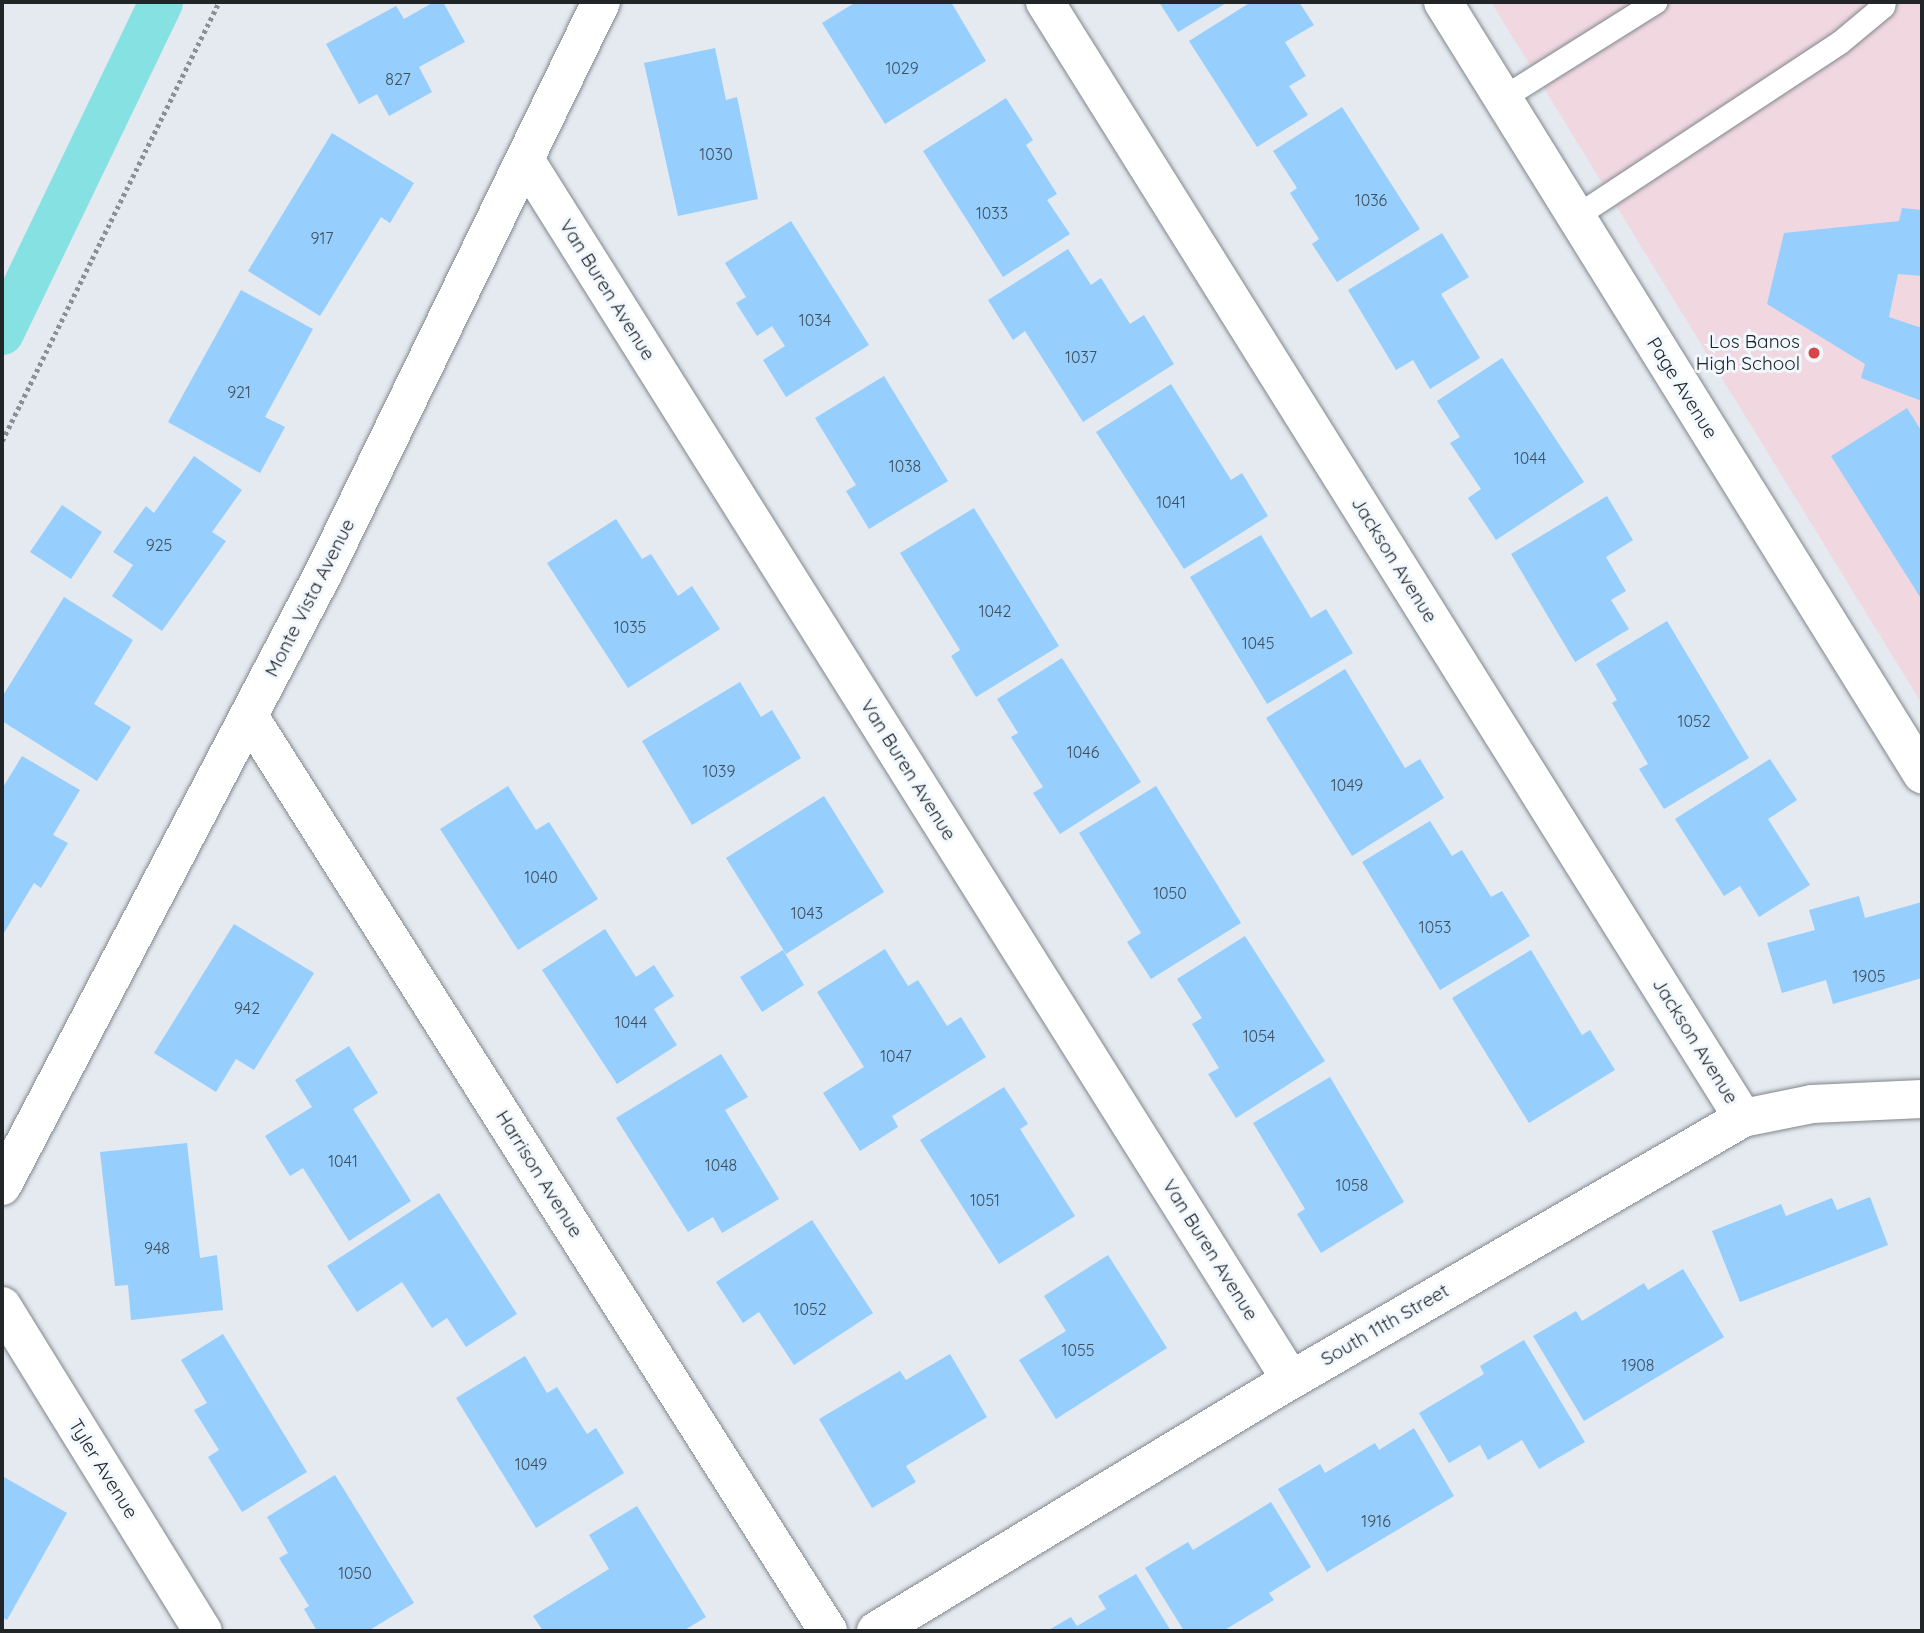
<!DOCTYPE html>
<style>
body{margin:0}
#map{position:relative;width:1924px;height:1633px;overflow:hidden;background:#e4eaf0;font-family:Quicksand,sans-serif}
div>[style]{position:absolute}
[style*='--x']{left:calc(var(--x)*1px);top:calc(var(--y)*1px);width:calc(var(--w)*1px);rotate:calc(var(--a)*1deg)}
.education>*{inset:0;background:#f1d8e0}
.canal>*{height:44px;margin:-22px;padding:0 22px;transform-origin:22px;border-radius:22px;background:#85e1e2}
.building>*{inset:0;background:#96cefd}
.path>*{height:4.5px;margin-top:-2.25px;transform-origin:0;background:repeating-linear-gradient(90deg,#8b9094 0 3.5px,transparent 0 7px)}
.roads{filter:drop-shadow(0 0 2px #81878c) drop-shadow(0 0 2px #81878c)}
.service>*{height:23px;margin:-11.5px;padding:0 11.5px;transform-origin:11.5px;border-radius:11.5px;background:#fff}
.minor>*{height:38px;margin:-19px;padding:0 19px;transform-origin:19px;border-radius:19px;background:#fff}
.dots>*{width:19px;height:19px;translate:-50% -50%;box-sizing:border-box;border:4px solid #f1f8fe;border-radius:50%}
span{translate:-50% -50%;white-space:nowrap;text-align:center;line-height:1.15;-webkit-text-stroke:6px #f1f8fe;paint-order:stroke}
.number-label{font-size:16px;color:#3f4f5c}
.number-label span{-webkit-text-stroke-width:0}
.street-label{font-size:19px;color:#222527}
.poi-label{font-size:19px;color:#222527}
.right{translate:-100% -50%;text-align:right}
.frame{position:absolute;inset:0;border:4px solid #222527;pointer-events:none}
</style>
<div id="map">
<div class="education">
<i style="clip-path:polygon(1491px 2px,1922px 2px,1922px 704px)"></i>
</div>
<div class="canal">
<i style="--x:2;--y:333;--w:367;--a:-64.3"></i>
</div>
<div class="building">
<i style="clip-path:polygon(434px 2px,443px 2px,465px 42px,419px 67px,432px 92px,389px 116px,377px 94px,359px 104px,326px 44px,396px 6px,404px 19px)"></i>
<i style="clip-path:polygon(856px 2px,951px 2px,986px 61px,885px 124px,822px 23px)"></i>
<i style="clip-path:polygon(1159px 2px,1228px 2px,1178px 32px)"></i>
<i style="clip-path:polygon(1251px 2px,1299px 2px,1314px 25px,1285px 42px,1306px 76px,1289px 86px,1308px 115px,1257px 147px,1189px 41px)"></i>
<i style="clip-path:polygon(715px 48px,726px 100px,737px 97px,758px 199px,678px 216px,644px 63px)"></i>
<i style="clip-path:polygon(1006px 98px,1033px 140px,1026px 145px,1057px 194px,1047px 200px,1070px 234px,1003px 277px,923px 151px)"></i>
<i style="clip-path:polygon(1342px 107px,1420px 229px,1337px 282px,1312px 244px,1319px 239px,1290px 193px,1297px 188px,1273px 151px)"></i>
<i style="clip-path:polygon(332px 133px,414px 183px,390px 223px,381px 217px,320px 316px,248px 271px)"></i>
<i style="clip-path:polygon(1902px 208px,1922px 210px,1922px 276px,1898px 274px,1889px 317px,1922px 328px,1922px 401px,1861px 378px,1865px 364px,1767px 304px,1784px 233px,1899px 221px)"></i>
<i style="clip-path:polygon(791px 221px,869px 345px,786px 397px,763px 360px,785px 346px,772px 326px,757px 336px,736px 303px,746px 297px,725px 263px)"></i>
<i style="clip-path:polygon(1442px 233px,1469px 277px,1441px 294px,1480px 358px,1430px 389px,1413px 360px,1396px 370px,1348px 290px)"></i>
<i style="clip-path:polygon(1068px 249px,1091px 285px,1101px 278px,1130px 324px,1144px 315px,1174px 364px,1083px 422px,1025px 331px,1013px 340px,988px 300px)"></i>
<i style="clip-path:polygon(241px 290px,313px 329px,265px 417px,285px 427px,260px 473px,168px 422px)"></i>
<i style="clip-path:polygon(1502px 358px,1584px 482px,1496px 540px,1468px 498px,1481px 489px,1450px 443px,1460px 437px,1437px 401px)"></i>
<i style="clip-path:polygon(884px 376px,948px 481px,869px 529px,846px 491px,856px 485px,815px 418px)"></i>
<i style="clip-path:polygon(1171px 384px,1231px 480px,1242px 473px,1268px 516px,1184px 569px,1096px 432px)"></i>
<i style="clip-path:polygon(1907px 408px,1922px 432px,1922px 600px,1831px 456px)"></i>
<i style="clip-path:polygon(194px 456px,242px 490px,212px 532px,226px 541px,162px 631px,112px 596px,133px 565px,113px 552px,146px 506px,154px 513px)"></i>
<i style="clip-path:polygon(1607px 496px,1633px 540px,1606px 557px,1626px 591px,1611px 600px,1629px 629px,1575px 662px,1511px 554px)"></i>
<i style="clip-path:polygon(62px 505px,102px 532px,71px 579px,30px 552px)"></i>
<i style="clip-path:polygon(974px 508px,1059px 646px,976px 697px,951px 656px,960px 650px,900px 553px)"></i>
<i style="clip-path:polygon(616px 519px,642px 559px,651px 554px,678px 596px,692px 586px,720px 629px,628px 688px,547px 563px)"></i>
<i style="clip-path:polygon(1261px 535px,1311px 618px,1326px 609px,1353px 653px,1267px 704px,1190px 577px)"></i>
<i style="clip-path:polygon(64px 597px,133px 640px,94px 704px,131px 727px,97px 781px,2px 721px,2px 697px)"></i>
<i style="clip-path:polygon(1667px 621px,1749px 758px,1664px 809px,1639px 769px,1648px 764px,1612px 703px,1617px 700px,1596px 664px)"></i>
<i style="clip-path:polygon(1062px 658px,1141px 782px,1060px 834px,1033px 793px,1043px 787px,1011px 737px,1018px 733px,997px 699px)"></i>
<i style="clip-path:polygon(1345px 669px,1405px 768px,1420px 759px,1444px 798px,1352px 856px,1266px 718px)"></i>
<i style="clip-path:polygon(740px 682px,761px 717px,772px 710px,801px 758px,692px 825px,642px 741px)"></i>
<i style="clip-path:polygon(22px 756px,80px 790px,53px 835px,68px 843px,41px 888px,34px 883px,2px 936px,2px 789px)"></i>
<i style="clip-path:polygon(1770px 759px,1797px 800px,1768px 819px,1810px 885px,1759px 917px,1740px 886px,1724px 896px,1675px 819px)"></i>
<i style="clip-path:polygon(508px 786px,536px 830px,549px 822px,598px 899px,518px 950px,440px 829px)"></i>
<i style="clip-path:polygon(1156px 786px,1241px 923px,1151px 979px,1127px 942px,1141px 933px,1079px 833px)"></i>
<i style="clip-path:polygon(824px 796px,884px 892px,786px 954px,726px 858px)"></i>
<i style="clip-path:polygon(1430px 821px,1452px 856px,1462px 850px,1491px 897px,1502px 891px,1530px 936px,1440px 990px,1362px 862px)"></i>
<i style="clip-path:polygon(1859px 896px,1865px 918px,1922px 902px,1922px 978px,1833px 1004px,1826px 980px,1782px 993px,1767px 943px,1815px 930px,1809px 910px)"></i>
<i style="clip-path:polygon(234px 924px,314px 973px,254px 1070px,236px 1059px,216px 1092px,154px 1053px)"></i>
<i style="clip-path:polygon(605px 929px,636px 977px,654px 965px,674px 996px,654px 1009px,677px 1045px,617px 1084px,542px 970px)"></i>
<i style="clip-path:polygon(1245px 936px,1325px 1061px,1236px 1118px,1208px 1074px,1219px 1068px,1192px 1024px,1202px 1018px,1177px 979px)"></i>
<i style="clip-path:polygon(885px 949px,908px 986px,918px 980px,947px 1026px,961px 1017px,986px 1057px,892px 1116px,898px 1127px,860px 1151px,823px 1093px,864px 1067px,817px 992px)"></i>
<i style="clip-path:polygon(783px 950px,804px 985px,762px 1012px,740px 977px)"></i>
<i style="clip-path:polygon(1531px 950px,1582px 1035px,1590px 1030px,1615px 1070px,1529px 1123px,1452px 998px)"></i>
<i style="clip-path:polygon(349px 1046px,378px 1093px,353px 1109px,411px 1201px,349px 1241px,303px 1168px,290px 1176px,265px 1136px,312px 1107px,295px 1080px)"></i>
<i style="clip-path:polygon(721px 1054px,748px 1097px,725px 1110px,779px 1199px,722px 1233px,713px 1217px,688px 1232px,616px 1118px)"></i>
<i style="clip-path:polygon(1330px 1077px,1404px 1202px,1321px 1253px,1297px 1214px,1305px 1209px,1253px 1123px)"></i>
<i style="clip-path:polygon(1004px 1087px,1028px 1124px,1020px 1129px,1075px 1216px,999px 1264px,920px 1140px)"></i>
<i style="clip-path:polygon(187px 1143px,200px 1258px,217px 1255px,223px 1310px,131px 1320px,128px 1285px,115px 1286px,100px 1152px)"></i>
<i style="clip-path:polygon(439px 1193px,517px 1314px,466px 1347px,447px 1318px,432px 1328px,402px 1282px,357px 1312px,327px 1266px)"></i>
<i style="clip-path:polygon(1870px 1197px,1888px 1245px,1740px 1302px,1712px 1231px,1781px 1204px,1786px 1216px,1832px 1198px,1837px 1210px)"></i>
<i style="clip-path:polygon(812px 1220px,873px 1313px,794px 1365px,759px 1312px,743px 1323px,716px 1282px)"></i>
<i style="clip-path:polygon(1108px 1255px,1167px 1348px,1056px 1419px,1019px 1360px,1066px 1331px,1044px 1296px)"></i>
<i style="clip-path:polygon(1683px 1269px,1724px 1337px,1584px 1421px,1533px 1336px,1576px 1311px,1582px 1321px,1644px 1283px,1648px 1290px)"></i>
<i style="clip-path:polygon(223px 1334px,307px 1472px,242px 1512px,208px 1457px,219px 1450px,194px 1410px,207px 1403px,181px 1360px)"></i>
<i style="clip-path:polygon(1524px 1340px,1585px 1442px,1539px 1469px,1522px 1440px,1488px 1460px,1480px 1445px,1449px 1463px,1419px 1413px,1484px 1374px,1480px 1366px)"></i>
<i style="clip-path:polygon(950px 1354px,987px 1417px,906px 1466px,916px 1482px,872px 1508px,819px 1419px,900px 1371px,906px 1380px)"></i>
<i style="clip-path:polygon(525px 1356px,547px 1393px,557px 1387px,587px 1434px,596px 1428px,624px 1473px,536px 1528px,456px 1398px)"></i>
<i style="clip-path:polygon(1414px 1428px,1454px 1496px,1327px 1572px,1278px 1489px,1320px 1464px,1325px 1473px,1375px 1443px,1379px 1450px)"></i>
<i style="clip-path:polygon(335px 1475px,414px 1603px,368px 1631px,317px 1631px,304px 1609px,309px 1606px,279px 1558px,288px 1553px,267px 1517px)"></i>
<i style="clip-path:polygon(2px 1476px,67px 1513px,7px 1620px,2px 1617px)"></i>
<i style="clip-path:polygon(1271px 1502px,1311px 1567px,1269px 1593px,1274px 1600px,1223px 1631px,1184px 1631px,1145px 1568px,1188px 1542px,1193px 1550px)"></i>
<i style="clip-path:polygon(637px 1506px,706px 1617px,683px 1631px,543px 1631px,533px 1616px,609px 1569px,589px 1535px)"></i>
<i style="clip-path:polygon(1136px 1574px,1171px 1631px,1047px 1631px,1071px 1617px,1077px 1626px,1106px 1609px,1098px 1596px)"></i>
</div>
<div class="path">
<i style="--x:2;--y:441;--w:490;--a:-63.7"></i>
</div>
<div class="roads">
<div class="service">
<i style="--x:1502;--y:98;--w:181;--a:-32.1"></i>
<i style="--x:1576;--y:216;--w:316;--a:-33.4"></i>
<i style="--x:1840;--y:42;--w:56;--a:-39.9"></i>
<i style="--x:1883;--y:6;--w:4;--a:-76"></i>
</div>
<div class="minor">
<i style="--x:1045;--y:2;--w:1316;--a:57.98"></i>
<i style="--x:1443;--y:2;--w:909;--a:58.18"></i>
<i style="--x:526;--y:161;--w:1439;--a:57.89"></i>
<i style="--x:249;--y:716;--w:1083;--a:57.67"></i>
<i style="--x:2;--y:1186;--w:693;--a:-62.33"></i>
<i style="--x:324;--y:572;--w:634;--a:-64.08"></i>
<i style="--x:2;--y:1306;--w:382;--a:58.3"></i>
<i style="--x:876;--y:1631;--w:485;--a:-31.2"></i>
<i style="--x:1291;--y:1380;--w:522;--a:-30.1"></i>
<i style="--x:1743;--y:1118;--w:70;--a:-11.5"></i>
<i style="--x:1812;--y:1104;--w:110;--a:-2.6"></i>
</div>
</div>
<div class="dots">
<i style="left:1814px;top:353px;background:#d64647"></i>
</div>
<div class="number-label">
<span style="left:902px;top:68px">1029</span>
<span style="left:398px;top:79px">827</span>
<span style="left:716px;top:154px">1030</span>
<span style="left:1371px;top:200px">1036</span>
<span style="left:992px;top:213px">1033</span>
<span style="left:322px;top:238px">917</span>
<span style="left:815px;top:320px">1034</span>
<span style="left:1081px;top:357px">1037</span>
<span style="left:239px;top:392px">921</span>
<span style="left:1530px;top:458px">1044</span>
<span style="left:905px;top:466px">1038</span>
<span style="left:1171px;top:502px">1041</span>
<span style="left:159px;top:545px">925</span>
<span style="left:995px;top:611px">1042</span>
<span style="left:630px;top:627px">1035</span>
<span style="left:1258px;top:643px">1045</span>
<span style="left:1694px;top:721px">1052</span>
<span style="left:1083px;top:752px">1046</span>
<span style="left:719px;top:771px">1039</span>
<span style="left:1347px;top:785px">1049</span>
<span style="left:541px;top:877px">1040</span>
<span style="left:1170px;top:893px">1050</span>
<span style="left:807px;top:913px">1043</span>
<span style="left:1435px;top:927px">1053</span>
<span style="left:1869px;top:976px">1905</span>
<span style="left:247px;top:1008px">942</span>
<span style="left:631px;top:1022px">1044</span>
<span style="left:1259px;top:1036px">1054</span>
<span style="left:896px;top:1056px">1047</span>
<span style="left:343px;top:1161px">1041</span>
<span style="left:721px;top:1165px">1048</span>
<span style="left:1352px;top:1185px">1058</span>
<span style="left:985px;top:1200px">1051</span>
<span style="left:157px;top:1248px">948</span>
<span style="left:810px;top:1309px">1052</span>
<span style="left:1078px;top:1350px">1055</span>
<span style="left:1638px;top:1365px">1908</span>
<span style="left:531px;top:1464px">1049</span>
<span style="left:1376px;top:1521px">1916</span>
<span style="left:355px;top:1573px">1050</span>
</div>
<div class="street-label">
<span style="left:607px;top:290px;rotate:58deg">Van Buren Avenue</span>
<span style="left:1682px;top:388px;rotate:58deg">Page Avenue</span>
<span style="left:1394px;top:560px;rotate:58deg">Jackson Avenue</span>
<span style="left:310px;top:598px;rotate:-63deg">Monte Vista Avenue</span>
<span style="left:908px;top:770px;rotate:58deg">Van Buren Avenue</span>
<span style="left:1695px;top:1041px;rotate:58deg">Jackson Avenue</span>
<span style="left:539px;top:1174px;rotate:58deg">Harrison Avenue</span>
<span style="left:1210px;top:1250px;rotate:58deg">Van Buren Avenue</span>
<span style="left:1385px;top:1325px;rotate:-30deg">South 11th Street</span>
<span style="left:103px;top:1469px;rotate:58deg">Tyler Avenue</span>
</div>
<div class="poi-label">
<span class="right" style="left:1800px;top:353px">Los Banos<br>High School</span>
</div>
<div class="frame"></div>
</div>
